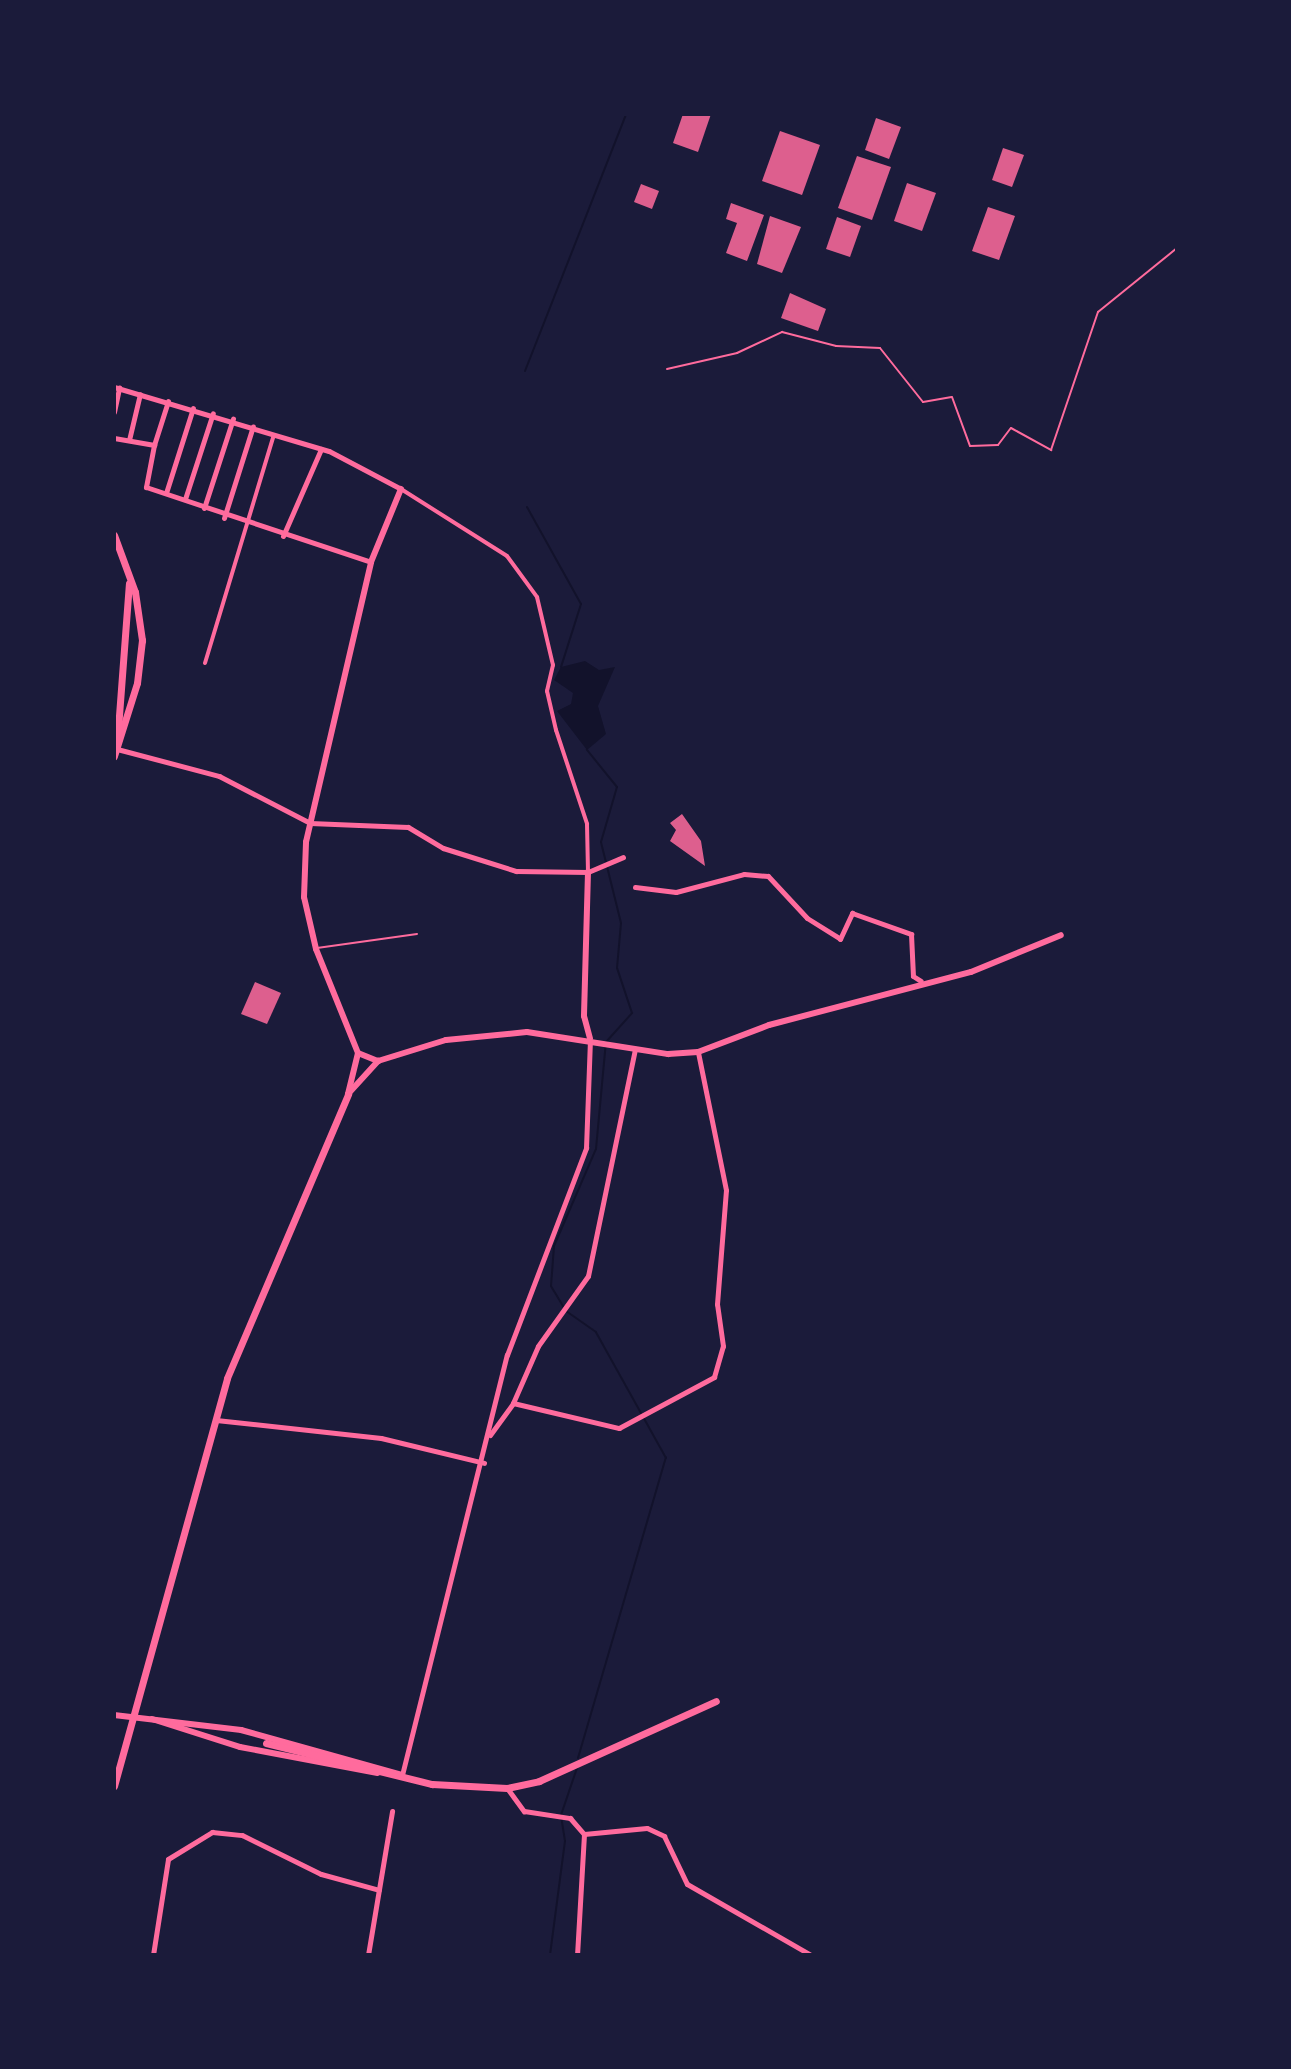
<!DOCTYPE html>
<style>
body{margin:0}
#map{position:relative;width:1291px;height:2069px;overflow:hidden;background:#1b1b3a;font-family:"Roboto Condensed",sans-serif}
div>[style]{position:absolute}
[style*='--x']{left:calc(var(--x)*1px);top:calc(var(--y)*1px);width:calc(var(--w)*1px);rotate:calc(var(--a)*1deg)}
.water>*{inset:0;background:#12122b}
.stream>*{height:2px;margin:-1px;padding:0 1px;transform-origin:1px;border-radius:1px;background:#12122b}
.building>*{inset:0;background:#dd5f8e}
.path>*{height:2px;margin:-1px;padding:0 1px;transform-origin:1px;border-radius:1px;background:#ff6b9d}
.service>*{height:2px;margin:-1px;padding:0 1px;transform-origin:1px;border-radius:1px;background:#ff6b9d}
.pedestrian>*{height:4px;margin:-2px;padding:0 2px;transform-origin:2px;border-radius:2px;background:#ff6b9d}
.minor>*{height:5px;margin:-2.5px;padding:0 2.5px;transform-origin:2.5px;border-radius:2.5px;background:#ff6b9d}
.tertiary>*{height:6px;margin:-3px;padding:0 3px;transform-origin:3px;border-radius:3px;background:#ff6b9d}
.secondary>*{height:7px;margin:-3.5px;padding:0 3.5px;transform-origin:3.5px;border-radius:3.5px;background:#ff6b9d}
span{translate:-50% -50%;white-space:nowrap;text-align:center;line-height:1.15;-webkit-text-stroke:6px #1b1b3a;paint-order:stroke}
.frame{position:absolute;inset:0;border:116px solid #1b1b3a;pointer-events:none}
</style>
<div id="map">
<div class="water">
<i style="clip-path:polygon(585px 661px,599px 670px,615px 667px,598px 706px,606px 734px,587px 750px,557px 711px,571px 704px,573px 693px,554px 680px,561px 667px)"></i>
</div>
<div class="stream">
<i style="--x:525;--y:371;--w:276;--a:-68.5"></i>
<i style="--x:527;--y:507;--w:111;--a:60.9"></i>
<i style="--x:581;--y:604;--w:66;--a:107.6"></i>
<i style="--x:578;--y:1758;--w:313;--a:-73.7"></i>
<i style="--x:666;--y:1458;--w:144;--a:-119.1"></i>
<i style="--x:596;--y:1332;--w:37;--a:-145"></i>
<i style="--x:566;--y:1311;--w:29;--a:-121"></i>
<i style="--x:551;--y:1286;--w:40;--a:-85.7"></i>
<i style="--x:554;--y:1246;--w:106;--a:-66.6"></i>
<i style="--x:596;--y:1149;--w:107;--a:-84.7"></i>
<i style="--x:606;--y:1042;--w:39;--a:-48"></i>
<i style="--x:632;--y:1013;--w:47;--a:-108.4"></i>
<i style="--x:617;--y:968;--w:45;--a:-84.9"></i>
<i style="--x:621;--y:923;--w:83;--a:-103.9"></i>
<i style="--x:601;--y:842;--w:57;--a:-73.8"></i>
<i style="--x:617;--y:787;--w:48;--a:-129"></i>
<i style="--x:550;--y:1955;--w:115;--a:-82.5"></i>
<i style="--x:565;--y:1841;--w:26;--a:-99"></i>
<i style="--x:561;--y:1815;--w:53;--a:-71.2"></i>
</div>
<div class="building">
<i style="clip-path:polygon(683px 114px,711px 114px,698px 152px,673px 143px)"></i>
<i style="clip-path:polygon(876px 118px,901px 127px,889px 159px,865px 150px)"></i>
<i style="clip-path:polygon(780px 131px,820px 145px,802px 195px,762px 181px)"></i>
<i style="clip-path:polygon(1003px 148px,1024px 155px,1012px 187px,992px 180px)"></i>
<i style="clip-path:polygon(857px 156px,891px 167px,872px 220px,838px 208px)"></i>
<i style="clip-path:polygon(907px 183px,936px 193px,922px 231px,894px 221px)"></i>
<i style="clip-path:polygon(641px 184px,659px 191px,652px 209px,634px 202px)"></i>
<i style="clip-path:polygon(731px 203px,764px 215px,747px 261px,726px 253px,737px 223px,726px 219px)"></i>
<i style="clip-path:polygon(988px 207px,1015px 216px,999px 260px,972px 251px)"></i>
<i style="clip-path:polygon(770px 216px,801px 227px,782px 273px,757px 264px)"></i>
<i style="clip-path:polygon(837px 217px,861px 226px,850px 257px,826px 249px)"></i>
<i style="clip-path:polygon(790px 293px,826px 309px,818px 331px,781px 318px)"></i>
<i style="clip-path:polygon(682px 814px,701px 841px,705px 866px,670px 841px,676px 830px,670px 823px)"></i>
<i style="clip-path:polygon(255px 982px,281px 993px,267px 1024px,241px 1014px)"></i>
</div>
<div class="path">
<i style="--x:667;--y:369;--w:72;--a:-12.9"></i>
<i style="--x:737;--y:353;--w:50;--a:-25"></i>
<i style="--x:782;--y:332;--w:56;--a:14.5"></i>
<i style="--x:836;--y:346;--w:44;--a:2.6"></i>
<i style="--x:880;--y:348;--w:69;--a:51.5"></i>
<i style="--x:923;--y:402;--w:29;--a:-10"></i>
<i style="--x:952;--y:397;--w:52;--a:69.8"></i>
<i style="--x:970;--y:446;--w:28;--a:-2"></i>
<i style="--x:998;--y:445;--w:21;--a:-53"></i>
<i style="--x:1011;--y:428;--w:46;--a:28.8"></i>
<i style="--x:1051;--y:450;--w:146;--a:-71.2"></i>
<i style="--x:1098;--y:312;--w:102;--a:-39"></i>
</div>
<div class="service">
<i style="--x:317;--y:948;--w:101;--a:-8"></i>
</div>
<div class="pedestrian">
<i style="--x:401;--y:489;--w:125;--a:32.3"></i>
<i style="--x:507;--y:556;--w:51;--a:53.8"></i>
<i style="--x:537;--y:597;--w:70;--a:76.8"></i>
<i style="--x:553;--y:665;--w:27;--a:103"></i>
<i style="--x:547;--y:691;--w:40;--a:77"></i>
<i style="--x:556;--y:730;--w:99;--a:71.7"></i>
<i style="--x:587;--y:824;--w:48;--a:88.8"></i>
<i style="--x:205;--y:663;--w:238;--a:-73.2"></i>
</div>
<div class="minor">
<i style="--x:114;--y:387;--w:224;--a:16.6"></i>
<i style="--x:329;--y:451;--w:81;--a:27.8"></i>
<i style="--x:114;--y:412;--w:25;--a:-78"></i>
<i style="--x:114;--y:438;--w:41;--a:9.9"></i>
<i style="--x:154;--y:445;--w:43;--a:100.8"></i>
<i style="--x:146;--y:487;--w:237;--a:18.4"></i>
<i style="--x:129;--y:440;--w:47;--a:-76.6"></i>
<i style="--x:154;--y:445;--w:46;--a:-72.3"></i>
<i style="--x:166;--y:493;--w:89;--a:-72.4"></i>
<i style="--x:185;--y:499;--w:90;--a:-72"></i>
<i style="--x:204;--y:508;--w:94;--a:-72"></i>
<i style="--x:224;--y:518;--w:96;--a:-72.5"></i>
<i style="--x:283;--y:536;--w:95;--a:-66.4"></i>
<i style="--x:117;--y:749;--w:106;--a:14.8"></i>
<i style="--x:219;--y:776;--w:102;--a:27.3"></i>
<i style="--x:310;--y:823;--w:98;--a:2.3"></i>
<i style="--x:408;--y:827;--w:41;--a:31"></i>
<i style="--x:443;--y:848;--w:77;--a:17.5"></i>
<i style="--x:516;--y:871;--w:72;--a:0.8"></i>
<i style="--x:588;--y:872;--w:38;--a:-23"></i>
<i style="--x:635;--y:887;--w:41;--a:7"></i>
<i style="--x:676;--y:892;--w:70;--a:-14.8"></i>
<i style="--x:744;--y:874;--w:24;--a:5"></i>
<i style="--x:768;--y:876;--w:57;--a:47.1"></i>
<i style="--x:807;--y:918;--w:39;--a:32"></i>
<i style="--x:840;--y:939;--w:29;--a:-65"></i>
<i style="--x:852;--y:913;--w:63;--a:19.6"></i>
<i style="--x:911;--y:934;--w:42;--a:87.3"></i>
<i style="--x:913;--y:976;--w:9;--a:32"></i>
<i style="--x:513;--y:1403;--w:62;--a:-66.3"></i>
<i style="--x:538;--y:1346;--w:86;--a:-54.5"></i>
<i style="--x:588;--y:1276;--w:232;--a:-78.3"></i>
<i style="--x:216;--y:1420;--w:166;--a:6.2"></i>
<i style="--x:381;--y:1438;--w:106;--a:13.6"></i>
<i style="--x:490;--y:1435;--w:39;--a:-54"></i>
<i style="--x:513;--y:1403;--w:109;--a:13.3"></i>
<i style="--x:619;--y:1428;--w:108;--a:-28.2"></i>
<i style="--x:714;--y:1377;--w:32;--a:-74"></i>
<i style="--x:723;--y:1346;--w:42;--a:-98.1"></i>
<i style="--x:717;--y:1304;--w:114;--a:-85.5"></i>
<i style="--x:726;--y:1190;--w:141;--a:-101.5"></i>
<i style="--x:402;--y:1775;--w:433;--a:-76"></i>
<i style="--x:507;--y:1355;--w:222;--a:-69.1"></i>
<i style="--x:586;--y:1148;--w:107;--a:-87.9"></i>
<i style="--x:507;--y:1788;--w:29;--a:54"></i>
<i style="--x:524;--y:1811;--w:47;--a:8.7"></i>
<i style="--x:570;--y:1818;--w:21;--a:49"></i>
<i style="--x:584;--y:1834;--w:121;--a:93.3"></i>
<i style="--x:584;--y:1834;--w:63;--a:-5.4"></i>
<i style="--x:647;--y:1828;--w:19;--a:25"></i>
<i style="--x:664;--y:1836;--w:53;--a:64.4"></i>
<i style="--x:687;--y:1884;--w:143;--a:29.8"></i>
<i style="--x:153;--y:1955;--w:97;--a:-81.1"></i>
<i style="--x:168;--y:1859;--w:52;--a:-31.5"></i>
<i style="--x:212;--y:1832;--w:30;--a:6"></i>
<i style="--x:242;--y:1835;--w:88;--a:26.3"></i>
<i style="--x:321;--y:1874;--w:60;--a:15.4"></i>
<i style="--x:368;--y:1955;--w:146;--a:-80.5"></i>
</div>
<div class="tertiary">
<i style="--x:588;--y:872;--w:144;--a:91.6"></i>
<i style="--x:584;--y:1016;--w:23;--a:75"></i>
<i style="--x:358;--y:1053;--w:112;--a:-112"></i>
<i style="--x:316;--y:949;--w:53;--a:-103"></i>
<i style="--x:304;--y:897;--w:55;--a:-87.9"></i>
<i style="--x:306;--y:842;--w:287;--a:-76.9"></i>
<i style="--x:371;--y:562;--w:79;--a:-67.7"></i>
<i style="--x:358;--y:1053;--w:22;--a:22"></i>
<i style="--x:378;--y:1061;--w:71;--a:-17.2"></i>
<i style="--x:446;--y:1040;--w:81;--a:-5.6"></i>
<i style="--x:527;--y:1032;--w:143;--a:8.9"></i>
<i style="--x:668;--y:1054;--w:30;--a:-4"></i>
<i style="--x:698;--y:1052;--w:76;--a:-20.8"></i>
<i style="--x:769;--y:1025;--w:209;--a:-14.7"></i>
<i style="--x:971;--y:972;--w:97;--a:-22.3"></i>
<i style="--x:348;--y:1094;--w:45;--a:-47.7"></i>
<i style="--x:348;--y:1094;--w:42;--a:-76.3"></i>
<i style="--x:114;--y:1715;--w:128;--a:6.7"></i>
<i style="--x:241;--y:1730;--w:167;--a:15.6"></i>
<i style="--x:152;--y:1719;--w:92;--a:17.7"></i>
<i style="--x:240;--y:1747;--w:140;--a:10.7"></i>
</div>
<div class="secondary">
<i style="--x:114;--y:535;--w:61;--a:69.8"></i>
<i style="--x:135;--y:592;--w:49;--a:81.7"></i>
<i style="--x:142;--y:640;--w:43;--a:96.6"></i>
<i style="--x:137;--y:683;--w:77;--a:107.5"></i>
<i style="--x:117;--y:742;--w:159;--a:-85.7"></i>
<i style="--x:266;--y:1743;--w:171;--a:13.9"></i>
<i style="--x:432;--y:1784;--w:75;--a:3.1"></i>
<i style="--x:507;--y:1788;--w:33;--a:-12"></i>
<i style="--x:539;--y:1781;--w:194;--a:-24.3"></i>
<i style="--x:114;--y:1786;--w:423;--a:-74.5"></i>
<i style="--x:227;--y:1378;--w:309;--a:-66.9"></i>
</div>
<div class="frame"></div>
</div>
